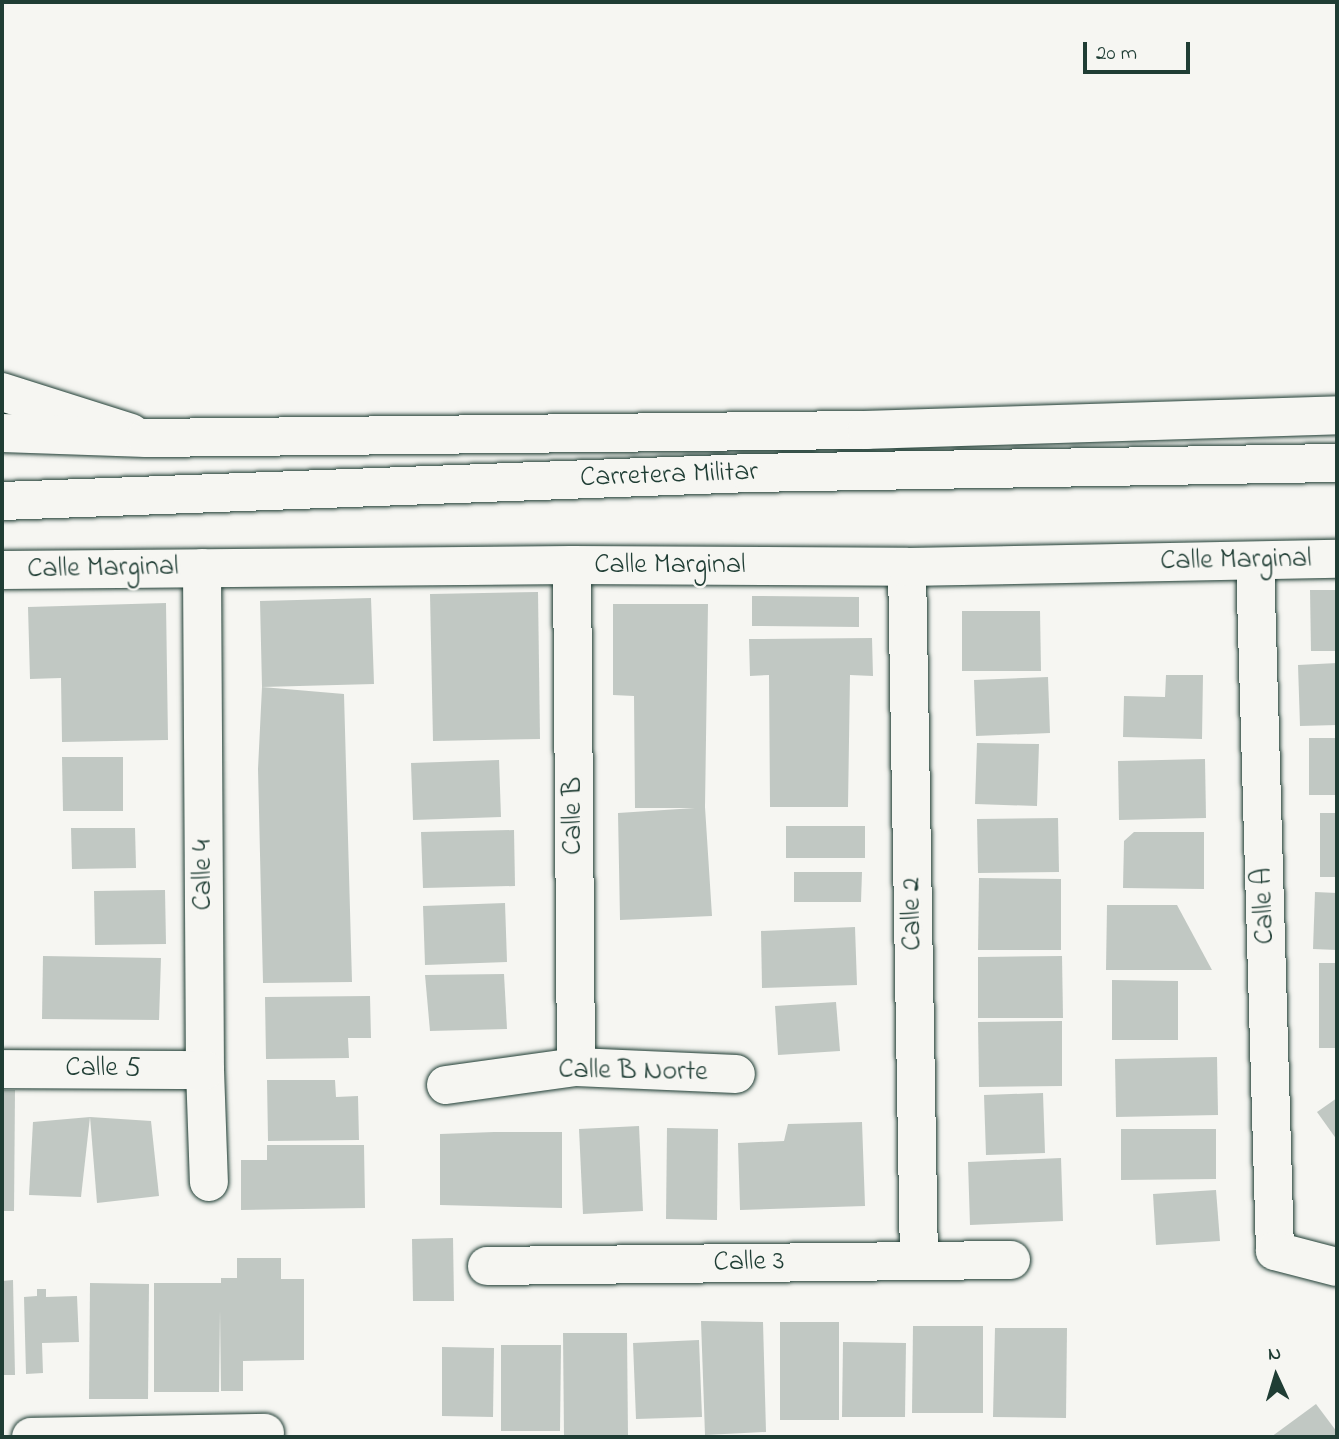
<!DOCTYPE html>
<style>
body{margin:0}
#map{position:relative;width:1339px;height:1439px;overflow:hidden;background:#f6f6f2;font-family:"Indie Flower",sans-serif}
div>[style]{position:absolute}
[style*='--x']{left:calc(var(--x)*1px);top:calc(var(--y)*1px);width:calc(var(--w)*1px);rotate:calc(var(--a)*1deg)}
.building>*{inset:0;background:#c1c8c3}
.roads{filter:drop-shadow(0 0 2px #1f3d34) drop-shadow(0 0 2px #1f3d34)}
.minor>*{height:38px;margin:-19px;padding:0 19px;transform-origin:19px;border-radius:19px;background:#f6f6f2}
.secondary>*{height:38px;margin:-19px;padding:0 19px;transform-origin:19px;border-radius:19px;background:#f6f6f2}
span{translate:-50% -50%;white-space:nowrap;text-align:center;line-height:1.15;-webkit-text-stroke:5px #f6f6f2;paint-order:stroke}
.street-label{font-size:28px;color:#1f3d34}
.frame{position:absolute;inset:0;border:4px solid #1f3d34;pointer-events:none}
.north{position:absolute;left:1241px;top:1341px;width:70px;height:70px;-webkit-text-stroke:5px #f6f6f2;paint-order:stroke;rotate:356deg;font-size:19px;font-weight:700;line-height:28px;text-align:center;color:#1f3d34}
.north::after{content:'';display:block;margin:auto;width:24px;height:32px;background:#1f3d34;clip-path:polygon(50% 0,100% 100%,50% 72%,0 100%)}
.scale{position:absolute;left:1083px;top:42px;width:107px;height:32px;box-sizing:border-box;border:4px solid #1f3d34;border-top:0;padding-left:9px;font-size:21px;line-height:24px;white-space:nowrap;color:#1f3d34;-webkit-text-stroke:5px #f6f6f2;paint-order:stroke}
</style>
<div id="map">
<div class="building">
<i style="clip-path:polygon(1310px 590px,1337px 590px,1337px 651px,1311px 651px)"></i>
<i style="clip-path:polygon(538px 592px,540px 739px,433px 741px,430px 594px)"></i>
<i style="clip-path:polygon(752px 596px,859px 597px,859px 627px,752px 626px)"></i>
<i style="clip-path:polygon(371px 598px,374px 684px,262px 687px,344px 694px,352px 982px,263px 983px,258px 769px,262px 687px,260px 601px)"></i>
<i style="clip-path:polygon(166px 603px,168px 740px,62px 742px,61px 678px,30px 679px,28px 607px)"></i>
<i style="clip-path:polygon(613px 604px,708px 604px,705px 807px,712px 916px,620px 920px,618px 813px,695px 808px,635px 808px,634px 696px,613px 695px)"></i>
<i style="clip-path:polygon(962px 611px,1040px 611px,1041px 671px,962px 671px)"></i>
<i style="clip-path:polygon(872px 638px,873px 676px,850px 675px,848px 807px,770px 807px,769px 675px,750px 676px,749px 639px)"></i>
<i style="clip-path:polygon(1337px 663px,1337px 725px,1300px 726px,1298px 665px)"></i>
<i style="clip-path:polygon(1166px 675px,1203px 675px,1202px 739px,1123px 737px,1124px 696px,1165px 697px)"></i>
<i style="clip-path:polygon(1048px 677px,1050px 733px,976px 736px,974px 680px)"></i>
<i style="clip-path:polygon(1309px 738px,1337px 738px,1337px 795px,1309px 795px)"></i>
<i style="clip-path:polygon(977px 743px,1039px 744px,1037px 806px,975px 804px)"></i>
<i style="clip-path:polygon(62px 757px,123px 757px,123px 811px,63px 811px)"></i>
<i style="clip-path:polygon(1205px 759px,1206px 818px,1119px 820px,1118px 761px)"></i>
<i style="clip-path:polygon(499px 760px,501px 817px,413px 820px,411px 763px)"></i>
<i style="clip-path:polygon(1320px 813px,1337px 813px,1337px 877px,1320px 877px)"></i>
<i style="clip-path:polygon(1058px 818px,1059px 872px,978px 873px,977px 819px)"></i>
<i style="clip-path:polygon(786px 826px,865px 826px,865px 858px,786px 858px)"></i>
<i style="clip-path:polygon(71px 828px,135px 828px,136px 868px,72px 869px)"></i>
<i style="clip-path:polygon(514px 830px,515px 886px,423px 888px,421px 832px)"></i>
<i style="clip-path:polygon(1134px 832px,1204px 832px,1204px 889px,1123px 888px,1124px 841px)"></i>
<i style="clip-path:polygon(794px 872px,862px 872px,861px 902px,794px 902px)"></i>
<i style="clip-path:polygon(979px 878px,1061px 879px,1061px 950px,978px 950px)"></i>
<i style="clip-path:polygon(165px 890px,166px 944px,95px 945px,94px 891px)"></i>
<i style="clip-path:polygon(1315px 892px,1337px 893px,1337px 950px,1313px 949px)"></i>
<i style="clip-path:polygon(505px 903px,507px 962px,425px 965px,423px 906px)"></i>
<i style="clip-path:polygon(1107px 905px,1177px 905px,1212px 970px,1106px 970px)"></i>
<i style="clip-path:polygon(855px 927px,857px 985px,762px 988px,761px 931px)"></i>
<i style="clip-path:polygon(43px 956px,161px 958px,159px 1020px,42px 1019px)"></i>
<i style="clip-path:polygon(1062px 956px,1063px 1018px,978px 1018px,978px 957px)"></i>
<i style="clip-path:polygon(1319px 963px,1337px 963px,1337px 1048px,1319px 1048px)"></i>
<i style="clip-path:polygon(504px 974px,507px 1029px,430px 1031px,425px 975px)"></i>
<i style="clip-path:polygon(1112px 980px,1178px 981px,1178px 1040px,1112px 1040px)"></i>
<i style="clip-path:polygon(370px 996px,371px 1038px,348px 1038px,349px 1058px,266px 1059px,265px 997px)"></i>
<i style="clip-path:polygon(836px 1002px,840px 1051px,778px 1055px,775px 1006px)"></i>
<i style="clip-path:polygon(1062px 1021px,1062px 1086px,979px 1087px,978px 1022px)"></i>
<i style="clip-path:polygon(1217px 1057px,1218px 1115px,1116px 1117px,1115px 1059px)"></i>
<i style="clip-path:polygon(267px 1080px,335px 1080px,336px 1097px,358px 1096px,359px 1140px,268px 1141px)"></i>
<i style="clip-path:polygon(2px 1090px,15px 1090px,14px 1211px,2px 1211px)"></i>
<i style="clip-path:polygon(1043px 1093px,1045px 1153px,986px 1155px,984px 1095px)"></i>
<i style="clip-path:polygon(1337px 1098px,1337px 1140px,1317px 1112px)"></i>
<i style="clip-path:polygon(90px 1117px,81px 1197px,29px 1195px,33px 1122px)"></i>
<i style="clip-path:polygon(90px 1117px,151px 1121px,159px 1196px,97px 1203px)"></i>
<i style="clip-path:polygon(862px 1122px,865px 1206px,740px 1210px,738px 1143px,784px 1141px,788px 1124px)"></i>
<i style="clip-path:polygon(639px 1126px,643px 1211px,583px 1214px,579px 1129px)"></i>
<i style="clip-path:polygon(667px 1128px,718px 1129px,717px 1220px,666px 1219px)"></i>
<i style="clip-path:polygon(1121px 1129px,1216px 1129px,1216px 1179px,1121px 1180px)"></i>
<i style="clip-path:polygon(494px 1132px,562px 1132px,562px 1208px,440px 1205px,440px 1134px)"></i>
<i style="clip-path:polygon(267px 1145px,364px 1145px,365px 1208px,241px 1210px,241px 1160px,267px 1160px)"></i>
<i style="clip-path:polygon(1061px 1158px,1063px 1221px,970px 1225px,968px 1162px)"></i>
<i style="clip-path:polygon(1216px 1190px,1220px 1241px,1156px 1245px,1153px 1194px)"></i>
<i style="clip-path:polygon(453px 1238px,454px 1301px,413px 1301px,412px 1239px)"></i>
<i style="clip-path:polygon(237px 1258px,281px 1258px,281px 1279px,304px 1279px,304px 1360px,243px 1361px,243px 1391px,221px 1391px,220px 1310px,219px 1392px,154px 1392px,154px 1283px,221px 1283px,221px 1278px,237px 1278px)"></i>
<i style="clip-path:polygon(13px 1280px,15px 1375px,2px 1375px,2px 1281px)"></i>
<i style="clip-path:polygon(90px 1283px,149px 1284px,148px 1399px,89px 1399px)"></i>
<i style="clip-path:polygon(37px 1289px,46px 1289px,46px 1297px,77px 1296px,79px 1342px,42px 1343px,43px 1373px,26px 1374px,24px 1297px,37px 1296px)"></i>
<i style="clip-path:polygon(701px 1321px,763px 1322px,766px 1432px,705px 1435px)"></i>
<i style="clip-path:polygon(780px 1322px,839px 1322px,839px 1420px,780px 1420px)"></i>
<i style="clip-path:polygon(913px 1326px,983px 1326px,983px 1413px,912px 1413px)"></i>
<i style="clip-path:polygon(995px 1328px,1067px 1328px,1066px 1418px,993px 1417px)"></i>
<i style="clip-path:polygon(563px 1333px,627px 1333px,628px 1437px,564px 1437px)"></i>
<i style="clip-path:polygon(699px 1340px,702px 1417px,636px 1419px,633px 1343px)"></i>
<i style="clip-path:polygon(843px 1342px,906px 1343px,905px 1417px,842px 1417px)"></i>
<i style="clip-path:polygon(501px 1345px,561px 1345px,560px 1431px,501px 1431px)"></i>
<i style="clip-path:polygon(442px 1347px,494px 1348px,493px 1417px,442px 1416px)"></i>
<i style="clip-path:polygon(1316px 1404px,1337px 1432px,1337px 1437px,1271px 1437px)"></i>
</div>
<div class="roads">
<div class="minor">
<i style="--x:2;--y:392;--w:135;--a:17.6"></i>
<i style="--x:1255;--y:561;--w:690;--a:88.34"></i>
<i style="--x:1275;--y:1251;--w:64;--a:14.5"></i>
<i style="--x:572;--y:565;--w:502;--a:89.54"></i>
<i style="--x:907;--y:567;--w:694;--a:89.01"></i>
<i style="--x:202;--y:568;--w:502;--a:89.66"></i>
<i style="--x:205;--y:1070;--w:112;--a:88"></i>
<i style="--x:2;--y:570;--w:570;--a:-0.5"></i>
<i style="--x:572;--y:565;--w:335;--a:0.3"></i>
<i style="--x:907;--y:567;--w:430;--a:-1.1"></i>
<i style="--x:2;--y:1069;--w:203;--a:0.3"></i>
<i style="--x:446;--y:1085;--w:131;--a:-7.9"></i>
<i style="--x:576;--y:1067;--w:160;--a:2.5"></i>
<i style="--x:487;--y:1266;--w:524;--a:-0.66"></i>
<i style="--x:31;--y:1437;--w:234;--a:-1"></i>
</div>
<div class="secondary">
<i style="--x:2;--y:433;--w:144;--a:2"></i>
<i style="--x:146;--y:438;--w:721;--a:-0.64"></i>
<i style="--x:867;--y:430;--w:470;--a:-1.8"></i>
<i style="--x:2;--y:501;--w:749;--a:-2.14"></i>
<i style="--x:750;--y:473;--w:587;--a:-0.98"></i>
</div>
</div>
<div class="street-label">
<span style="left:669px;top:476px;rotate:-2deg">Carretera Militar</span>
<span style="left:1236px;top:561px;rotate:-1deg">Calle Marginal</span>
<span style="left:670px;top:566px">Calle Marginal</span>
<span style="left:103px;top:569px;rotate:-1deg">Calle Marginal</span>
<span style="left:574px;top:816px;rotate:-90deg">Calle B</span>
<span style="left:204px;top:875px;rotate:-90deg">Calle 4</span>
<span style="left:1265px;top:906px;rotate:-92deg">Calle A</span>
<span style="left:913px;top:914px;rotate:-91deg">Calle 2</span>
<span style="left:103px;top:1069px">Calle 5</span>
<span style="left:633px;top:1072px;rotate:1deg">Calle B Norte</span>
<span style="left:749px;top:1263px;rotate:-1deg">Calle 3</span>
</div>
<div class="frame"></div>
<div class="north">N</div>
<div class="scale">20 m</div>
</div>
